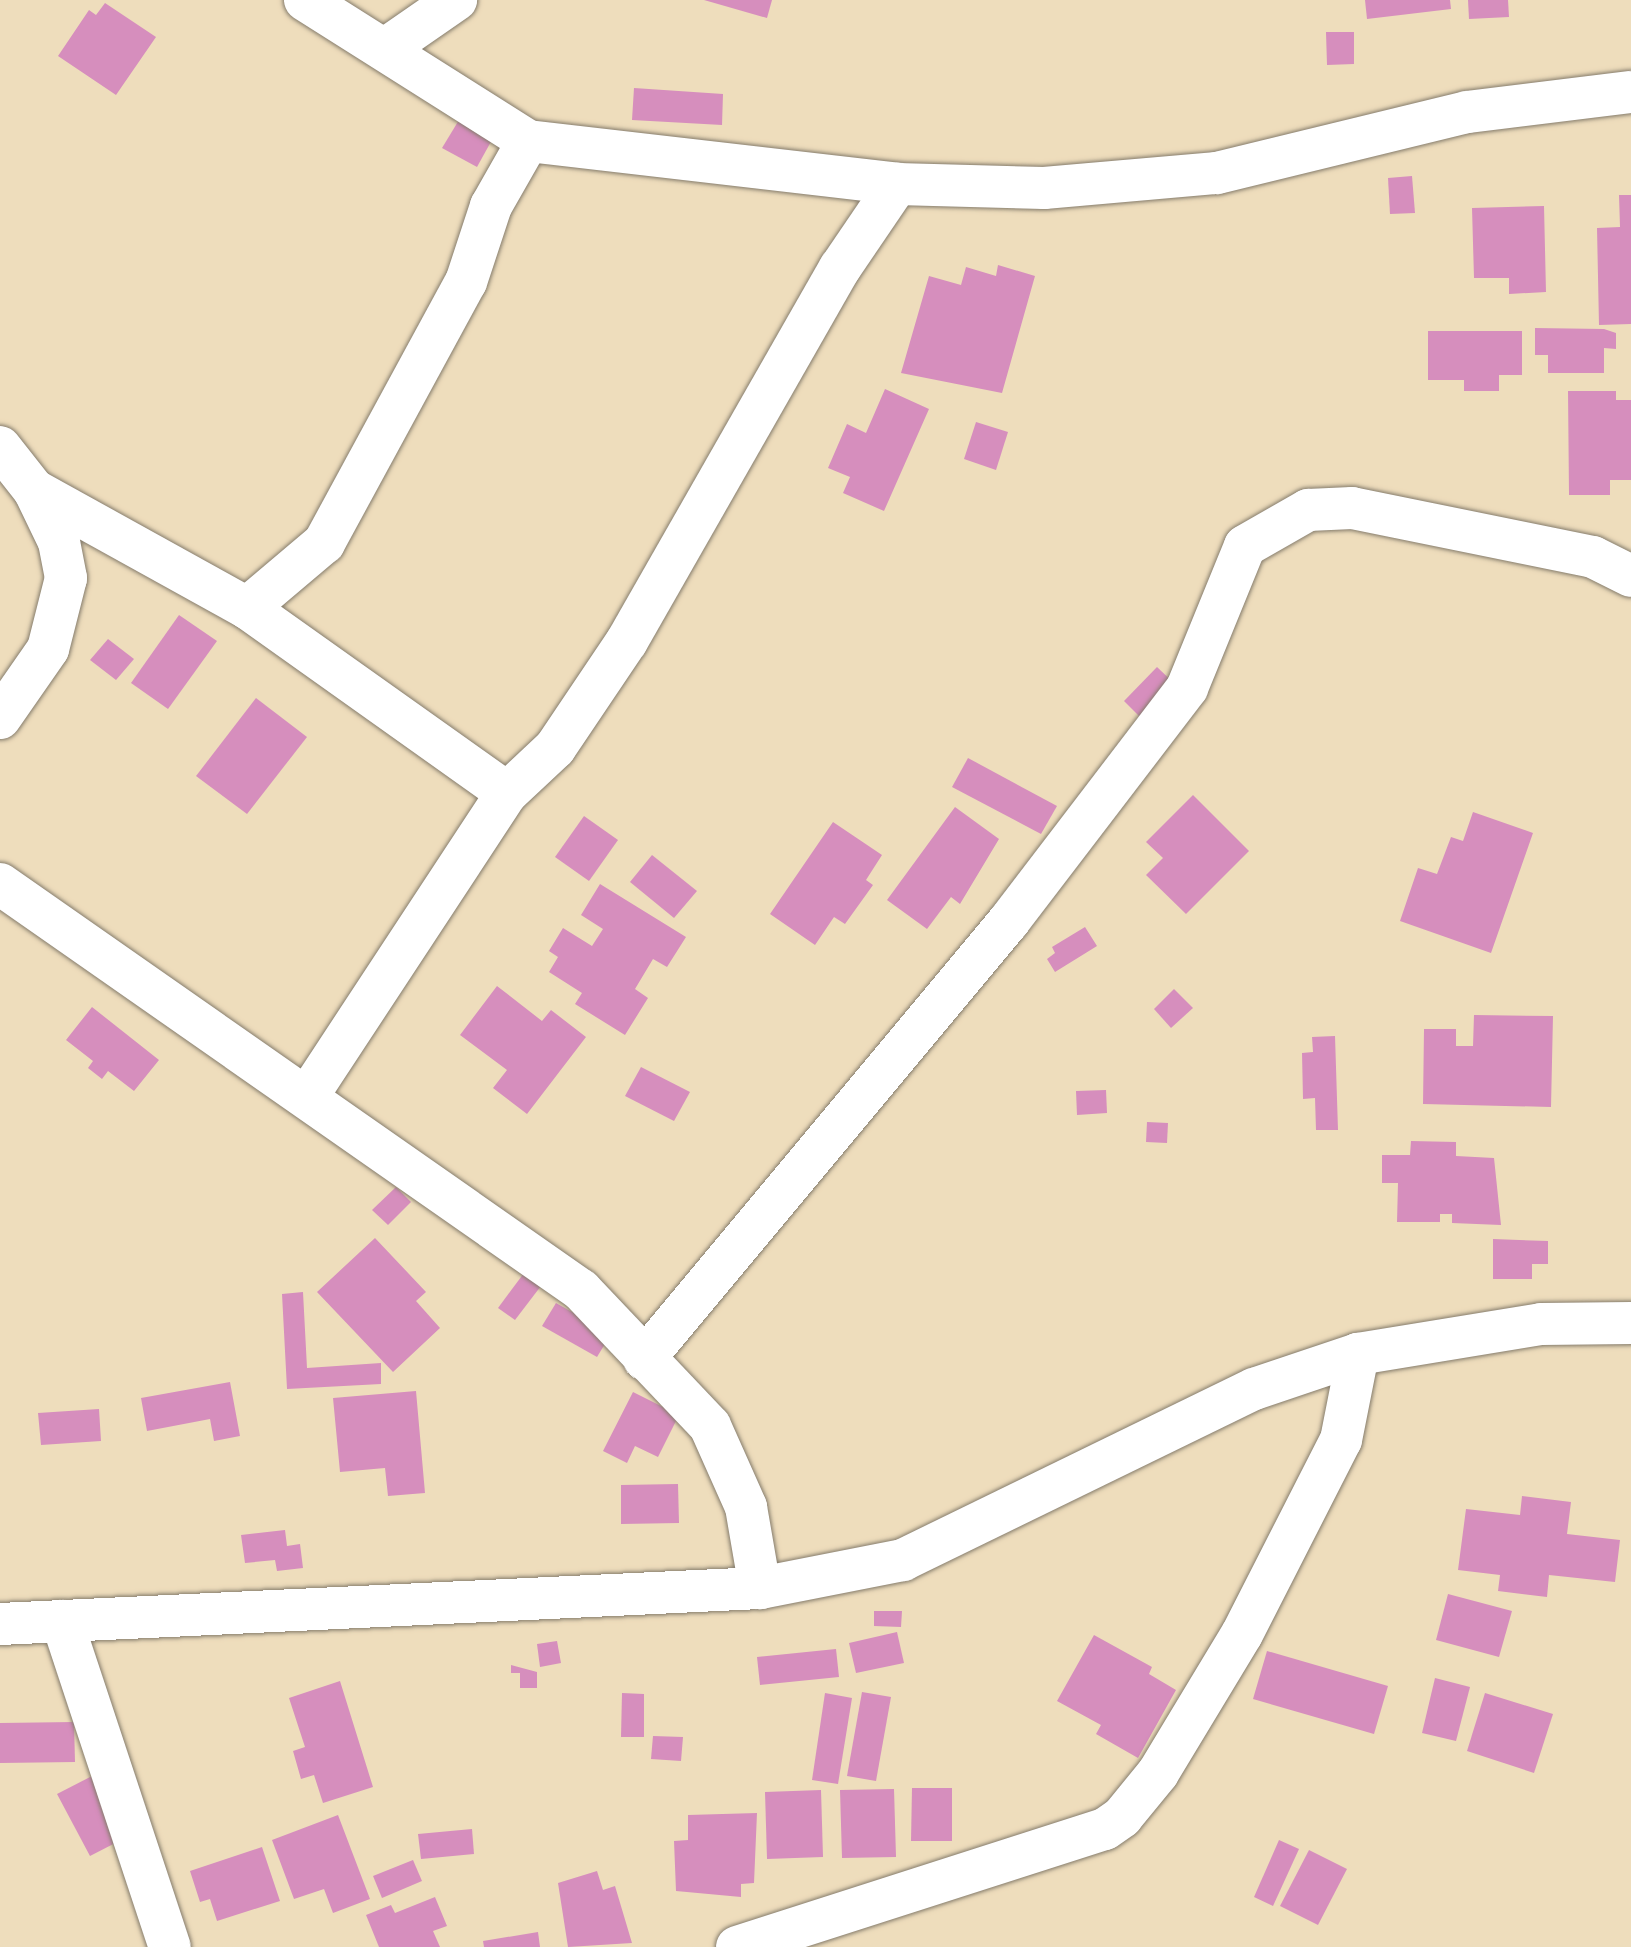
<!DOCTYPE html>
<style>
body{margin:0}
#map{position:relative;width:1631px;height:1947px;overflow:hidden;background:#eeddbc;font-family:"Gentium Book Plus",serif}
div>[style]{position:absolute}
[style*='--x']{left:calc(var(--x)*1px);top:calc(var(--y)*1px);width:calc(var(--w)*1px);rotate:calc(var(--a)*1deg)}
.building>*{inset:0;background:#d68ebd}
.roads{filter:drop-shadow(0 0 2px #857c6c) drop-shadow(0 0 2px #857c6c)}
.minor>*{height:42px;margin:-21px;padding:0 21px;transform-origin:21px;border-radius:21px;background:#fff}
span{translate:-50% -50%;white-space:nowrap;text-align:center;line-height:1.15;-webkit-text-stroke:8px #f7f3e8;paint-order:stroke}
</style>
<div id="map">
<div class="building">
<i style="clip-path:polygon(704px 0,772px 0,767px 18px)"></i>
<i style="clip-path:polygon(1365px 0,1450px 0,1451px 9px,1367px 19px)"></i>
<i style="clip-path:polygon(1468px 0,1508px 0,1509px 17px,1469px 19px)"></i>
<i style="clip-path:polygon(105px 3px,156px 37px,116px 95px,58px 56px,89px 10px,96px 15px)"></i>
<i style="clip-path:polygon(1326px 32px,1354px 32px,1354px 64px,1327px 65px)"></i>
<i style="clip-path:polygon(634px 88px,723px 94px,722px 125px,632px 120px)"></i>
<i style="clip-path:polygon(459px 120px,493px 138px,477px 167px,442px 148px)"></i>
<i style="clip-path:polygon(1412px 176px,1415px 213px,1390px 214px,1388px 178px)"></i>
<i style="clip-path:polygon(1619px 195px,1631px 195px,1631px 324px,1599px 325px,1597px 228px,1620px 227px)"></i>
<i style="clip-path:polygon(1544px 206px,1546px 292px,1509px 294px,1509px 278px,1474px 278px,1472px 208px)"></i>
<i style="clip-path:polygon(998px 265px,1035px 276px,1002px 393px,901px 373px,929px 276px,961px 285px,966px 267px,996px 276px)"></i>
<i style="clip-path:polygon(1535px 328px,1604px 329px,1616px 333px,1616px 349px,1604px 348px,1604px 373px,1548px 373px,1548px 355px,1535px 355px)"></i>
<i style="clip-path:polygon(1428px 331px,1522px 331px,1522px 375px,1499px 375px,1499px 391px,1464px 391px,1464px 380px,1428px 380px)"></i>
<i style="clip-path:polygon(885px 389px,929px 409px,884px 511px,843px 493px,850px 477px,828px 468px,847px 424px,866px 433px)"></i>
<i style="clip-path:polygon(1568px 391px,1616px 391px,1616px 400px,1631px 400px,1631px 480px,1610px 480px,1610px 495px,1569px 495px)"></i>
<i style="clip-path:polygon(976px 422px,1008px 432px,996px 470px,964px 459px)"></i>
<i style="clip-path:polygon(179px 615px,217px 641px,168px 709px,131px 683px)"></i>
<i style="clip-path:polygon(108px 639px,134px 659px,116px 680px,90px 660px)"></i>
<i style="clip-path:polygon(1157px 667px,1179px 688px,1145px 722px,1124px 701px)"></i>
<i style="clip-path:polygon(256px 698px,307px 737px,247px 814px,196px 776px)"></i>
<i style="clip-path:polygon(968px 758px,1057px 806px,1041px 834px,952px 787px)"></i>
<i style="clip-path:polygon(1193px 795px,1249px 851px,1186px 914px,1146px 875px,1163px 858px,1146px 842px)"></i>
<i style="clip-path:polygon(955px 807px,999px 839px,960px 904px,951px 897px,927px 929px,887px 900px)"></i>
<i style="clip-path:polygon(1473px 812px,1533px 833px,1491px 953px,1400px 921px,1418px 868px,1437px 874px,1451px 837px,1463px 841px)"></i>
<i style="clip-path:polygon(584px 816px,618px 840px,589px 881px,555px 857px)"></i>
<i style="clip-path:polygon(833px 822px,882px 855px,866px 880px,873px 885px,845px 924px,834px 917px,815px 945px,770px 914px)"></i>
<i style="clip-path:polygon(652px 855px,697px 891px,674px 918px,630px 882px)"></i>
<i style="clip-path:polygon(600px 884px,686px 937px,667px 967px,653px 959px,635px 989px,648px 998px,625px 1035px,575px 1004px,582px 993px,549px 972px,558px 957px,549px 951px,563px 928px,592px 946px,603px 929px,581px 915px)"></i>
<i style="clip-path:polygon(1085px 927px,1097px 946px,1055px 972px,1047px 959px,1055px 953px,1052px 947px)"></i>
<i style="clip-path:polygon(497px 986px,542px 1021px,551px 1010px,586px 1037px,527px 1114px,493px 1088px,507px 1070px,460px 1035px)"></i>
<i style="clip-path:polygon(1174px 989px,1193px 1008px,1171px 1028px,1154px 1009px)"></i>
<i style="clip-path:polygon(92px 1007px,159px 1060px,134px 1091px,108px 1071px,102px 1079px,88px 1068px,93px 1061px,66px 1040px)"></i>
<i style="clip-path:polygon(1474px 1015px,1553px 1016px,1551px 1107px,1423px 1104px,1424px 1029px,1456px 1029px,1456px 1046px,1473px 1046px)"></i>
<i style="clip-path:polygon(1335px 1036px,1338px 1130px,1316px 1130px,1315px 1098px,1303px 1099px,1302px 1053px,1313px 1052px,1312px 1037px)"></i>
<i style="clip-path:polygon(641px 1067px,690px 1092px,674px 1121px,625px 1096px)"></i>
<i style="clip-path:polygon(1106px 1090px,1107px 1113px,1077px 1115px,1076px 1091px)"></i>
<i style="clip-path:polygon(1147px 1122px,1168px 1123px,1167px 1143px,1146px 1142px)"></i>
<i style="clip-path:polygon(1411px 1141px,1456px 1142px,1456px 1156px,1494px 1158px,1501px 1225px,1452px 1223px,1452px 1214px,1440px 1214px,1440px 1222px,1397px 1222px,1398px 1183px,1382px 1183px,1382px 1155px,1410px 1155px)"></i>
<i style="clip-path:polygon(396px 1187px,411px 1202px,388px 1225px,372px 1210px)"></i>
<i style="clip-path:polygon(375px 1238px,426px 1292px,416px 1301px,440px 1328px,393px 1372px,317px 1292px)"></i>
<i style="clip-path:polygon(1493px 1239px,1548px 1241px,1548px 1264px,1532px 1264px,1532px 1279px,1493px 1279px)"></i>
<i style="clip-path:polygon(527px 1269px,544px 1282px,515px 1320px,498px 1308px)"></i>
<i style="clip-path:polygon(303px 1292px,307px 1368px,381px 1363px,381px 1384px,287px 1389px,282px 1294px)"></i>
<i style="clip-path:polygon(556px 1303px,611px 1334px,597px 1357px,542px 1326px)"></i>
<i style="clip-path:polygon(230px 1382px,240px 1436px,214px 1441px,210px 1419px,147px 1431px,141px 1398px)"></i>
<i style="clip-path:polygon(416px 1391px,425px 1493px,388px 1496px,385px 1468px,340px 1472px,333px 1398px)"></i>
<i style="clip-path:polygon(633px 1392px,679px 1415px,658px 1457px,635px 1446px,627px 1463px,603px 1451px)"></i>
<i style="clip-path:polygon(99px 1409px,101px 1441px,41px 1445px,38px 1413px)"></i>
<i style="clip-path:polygon(678px 1484px,679px 1523px,621px 1524px,621px 1485px)"></i>
<i style="clip-path:polygon(1522px 1496px,1571px 1502px,1567px 1534px,1620px 1540px,1615px 1582px,1549px 1575px,1547px 1597px,1498px 1591px,1500px 1575px,1458px 1570px,1466px 1509px,1520px 1515px)"></i>
<i style="clip-path:polygon(285px 1530px,287px 1546px,300px 1544px,303px 1568px,277px 1571px,275px 1560px,245px 1563px,241px 1535px)"></i>
<i style="clip-path:polygon(1448px 1594px,1512px 1611px,1499px 1657px,1436px 1640px)"></i>
<i style="clip-path:polygon(874px 1611px,902px 1611px,901px 1627px,874px 1626px)"></i>
<i style="clip-path:polygon(897px 1632px,904px 1663px,856px 1673px,849px 1643px)"></i>
<i style="clip-path:polygon(1094px 1635px,1152px 1667px,1149px 1674px,1176px 1690px,1138px 1758px,1096px 1734px,1101px 1725px,1057px 1701px)"></i>
<i style="clip-path:polygon(557px 1641px,561px 1663px,540px 1667px,537px 1644px)"></i>
<i style="clip-path:polygon(836px 1649px,839px 1677px,760px 1685px,757px 1657px)"></i>
<i style="clip-path:polygon(1267px 1651px,1388px 1686px,1374px 1734px,1253px 1699px)"></i>
<i style="clip-path:polygon(511px 1665px,537px 1672px,537px 1688px,520px 1688px,520px 1673px,511px 1673px)"></i>
<i style="clip-path:polygon(1435px 1678px,1470px 1687px,1456px 1741px,1422px 1733px)"></i>
<i style="clip-path:polygon(340px 1681px,373px 1787px,323px 1803px,314px 1775px,301px 1779px,293px 1751px,305px 1747px,289px 1698px)"></i>
<i style="clip-path:polygon(862px 1692px,891px 1697px,876px 1781px,847px 1776px)"></i>
<i style="clip-path:polygon(622px 1693px,644px 1694px,644px 1737px,621px 1737px)"></i>
<i style="clip-path:polygon(825px 1693px,852px 1698px,838px 1784px,812px 1780px)"></i>
<i style="clip-path:polygon(1485px 1693px,1553px 1714px,1534px 1773px,1467px 1751px)"></i>
<i style="clip-path:polygon(74px 1722px,75px 1762px,0 1763px,0 1723px)"></i>
<i style="clip-path:polygon(653px 1736px,683px 1737px,681px 1761px,651px 1759px)"></i>
<i style="clip-path:polygon(92px 1776px,125px 1838px,90px 1856px,57px 1794px)"></i>
<i style="clip-path:polygon(912px 1788px,952px 1788px,952px 1841px,911px 1841px)"></i>
<i style="clip-path:polygon(894px 1789px,896px 1857px,842px 1858px,840px 1790px)"></i>
<i style="clip-path:polygon(821px 1790px,823px 1857px,767px 1859px,765px 1792px)"></i>
<i style="clip-path:polygon(757px 1813px,754px 1883px,741px 1884px,741px 1897px,676px 1891px,674px 1841px,688px 1840px,688px 1815px)"></i>
<i style="clip-path:polygon(338px 1815px,370px 1899px,333px 1913px,324px 1889px,294px 1899px,272px 1840px)"></i>
<i style="clip-path:polygon(472px 1829px,474px 1854px,421px 1859px,418px 1834px)"></i>
<i style="clip-path:polygon(1279px 1840px,1299px 1849px,1273px 1906px,1254px 1897px)"></i>
<i style="clip-path:polygon(262px 1847px,280px 1901px,217px 1921px,210px 1899px,200px 1902px,190px 1871px)"></i>
<i style="clip-path:polygon(1309px 1850px,1347px 1869px,1318px 1925px,1280px 1906px)"></i>
<i style="clip-path:polygon(413px 1860px,422px 1881px,382px 1898px,373px 1876px)"></i>
<i style="clip-path:polygon(597px 1871px,603px 1890px,615px 1886px,632px 1943px,568px 1947px,558px 1883px)"></i>
<i style="clip-path:polygon(435px 1897px,447px 1926px,433px 1931px,440px 1947px,379px 1947px,366px 1915px,391px 1905px,395px 1913px)"></i>
<i style="clip-path:polygon(538px 1932px,540px 1947px,484px 1947px,483px 1941px)"></i>
</div>
<div class="roads">
<div class="minor">
<i style="--x:305;--y:0;--w:264;--a:32.3"></i>
<i style="--x:528;--y:141;--w:371;--a:6.6"></i>
<i style="--x:897;--y:184;--w:147;--a:1.6"></i>
<i style="--x:1044;--y:188;--w:174;--a:-5"></i>
<i style="--x:1217;--y:173;--w:257;--a:-13.7"></i>
<i style="--x:1467;--y:112;--w:165;--a:-7"></i>
<i style="--x:388;--y:47;--w:83;--a:-34.7"></i>
<i style="--x:0;--y:447;--w:55;--a:51.7"></i>
<i style="--x:34;--y:490;--w:58;--a:64.3"></i>
<i style="--x:59;--y:542;--w:37;--a:79"></i>
<i style="--x:66;--y:578;--w:73;--a:104.2"></i>
<i style="--x:48;--y:649;--w:84;--a:124.8"></i>
<i style="--x:34;--y:490;--w:244;--a:29"></i>
<i style="--x:247;--y:608;--w:319;--a:35.4"></i>
<i style="--x:247;--y:608;--w:101;--a:-40.2"></i>
<i style="--x:324;--y:543;--w:297;--a:-61.5"></i>
<i style="--x:466;--y:282;--w:80;--a:-71.8"></i>
<i style="--x:491;--y:206;--w:75;--a:-60.4"></i>
<i style="--x:0;--y:884;--w:709;--a:34.95"></i>
<i style="--x:581;--y:1290;--w:187;--a:46.5"></i>
<i style="--x:710;--y:1426;--w:89;--a:66"></i>
<i style="--x:746;--y:1507;--w:82;--a:80.2"></i>
<i style="--x:307;--y:1097;--w:364;--a:-56.7"></i>
<i style="--x:507;--y:793;--w:66;--a:-43.2"></i>
<i style="--x:555;--y:748;--w:129;--a:-56.1"></i>
<i style="--x:627;--y:641;--w:430;--a:-60.3"></i>
<i style="--x:840;--y:268;--w:102;--a:-55.8"></i>
<i style="--x:644;--y:1359;--w:570;--a:-50.19"></i>
<i style="--x:1009;--y:921;--w:293;--a:-52.6"></i>
<i style="--x:1187;--y:688;--w:153;--a:-67.8"></i>
<i style="--x:1245;--y:546;--w:73;--a:-29.7"></i>
<i style="--x:1308;--y:510;--w:44;--a:-2.6"></i>
<i style="--x:1352;--y:508;--w:246;--a:11.5"></i>
<i style="--x:1593;--y:557;--w:42;--a:26.6"></i>
<i style="--x:62;--y:1621;--w:343;--a:71.7"></i>
<i style="--x:0;--y:1624;--w:761;--a:-2.71"></i>
<i style="--x:760;--y:1588;--w:146;--a:-11.1"></i>
<i style="--x:903;--y:1560;--w:390;--a:-26"></i>
<i style="--x:1254;--y:1389;--w:110;--a:-18.6"></i>
<i style="--x:1358;--y:1354;--w:185;--a:-9.3"></i>
<i style="--x:1541;--y:1324;--w:90;--a:-0.6"></i>
<i style="--x:737;--y:1947;--w:386;--a:-17.8"></i>
<i style="--x:1105;--y:1829;--w:21;--a:-35"></i>
<i style="--x:1122;--y:1817;--w:57;--a:-50.7"></i>
<i style="--x:1158;--y:1773;--w:162;--a:-58.9"></i>
<i style="--x:1242;--y:1634;--w:218;--a:-63"></i>
<i style="--x:1341;--y:1440;--w:88;--a:-78.8"></i>
</div>
</div>
</div>
